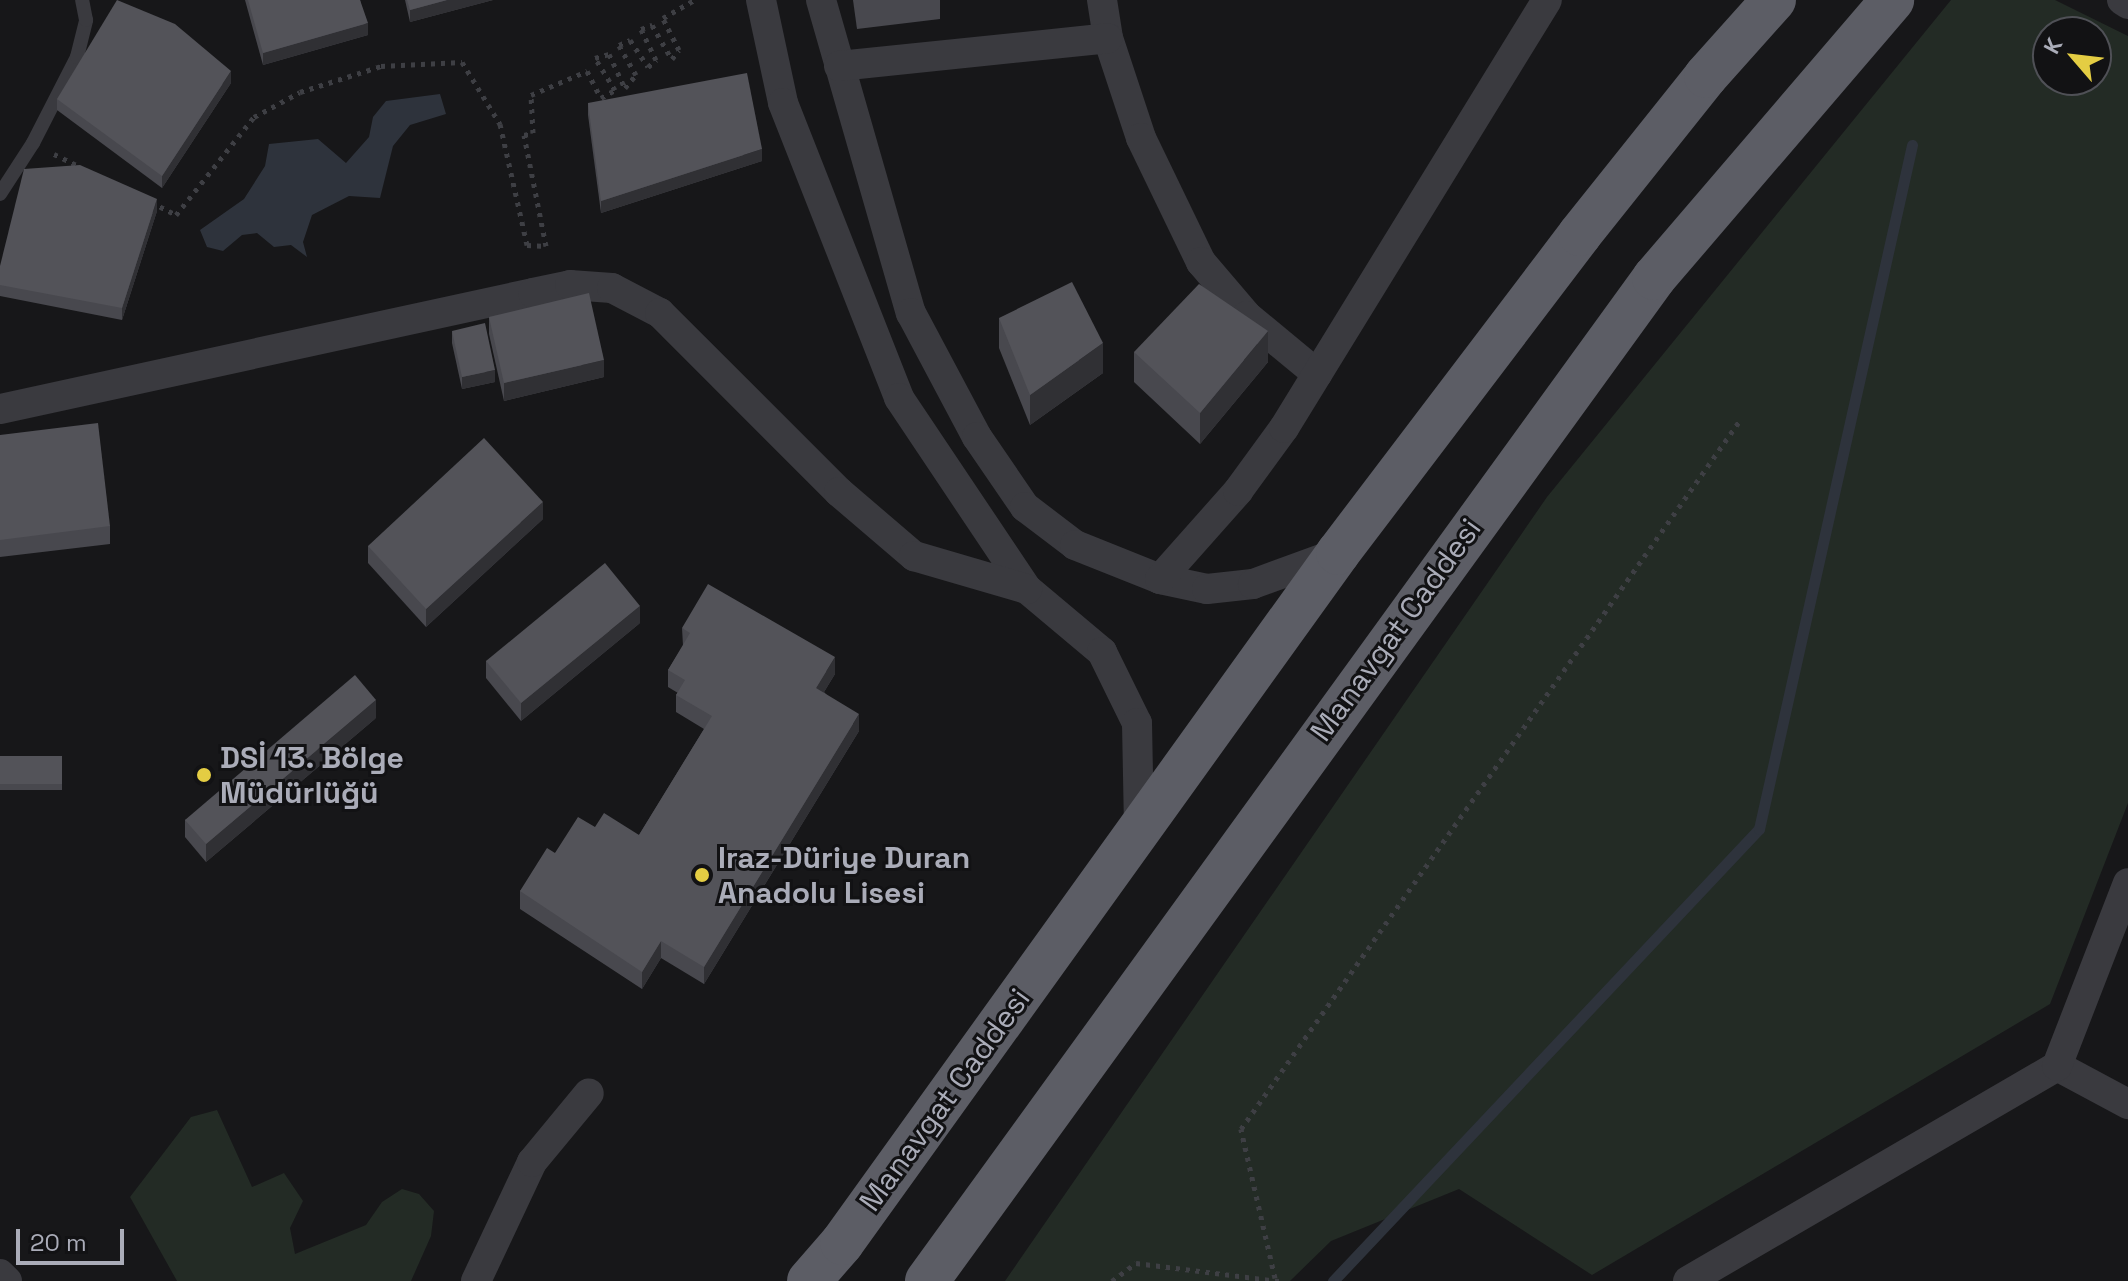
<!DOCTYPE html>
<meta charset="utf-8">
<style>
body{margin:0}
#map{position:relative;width:2128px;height:1281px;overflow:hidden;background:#171719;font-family:"Space Grotesk",sans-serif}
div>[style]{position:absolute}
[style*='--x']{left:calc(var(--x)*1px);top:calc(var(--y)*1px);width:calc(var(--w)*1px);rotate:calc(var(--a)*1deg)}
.green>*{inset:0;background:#232b25}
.water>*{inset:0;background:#2e333c}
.stream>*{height:11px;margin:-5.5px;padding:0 5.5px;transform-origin:5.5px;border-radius:5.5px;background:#2e333c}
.path>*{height:5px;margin-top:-2.5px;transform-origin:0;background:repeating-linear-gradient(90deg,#3e3f44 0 4px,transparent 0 10px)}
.service>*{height:14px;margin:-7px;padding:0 7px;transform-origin:7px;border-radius:7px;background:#3a3a3f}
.minor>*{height:30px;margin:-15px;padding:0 15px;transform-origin:15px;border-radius:15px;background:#3a3a3f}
.trunk>*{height:44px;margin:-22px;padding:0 22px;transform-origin:22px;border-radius:22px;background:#5c5d65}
.wall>*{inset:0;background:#48484e}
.shaded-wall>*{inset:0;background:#303034}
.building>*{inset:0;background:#535359}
.dots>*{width:22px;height:22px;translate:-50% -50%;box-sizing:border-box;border:4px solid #121214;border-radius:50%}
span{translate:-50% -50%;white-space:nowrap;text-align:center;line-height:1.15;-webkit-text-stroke:6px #121214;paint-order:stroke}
.street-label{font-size:30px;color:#aaacb8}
.poi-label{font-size:30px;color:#aaacb8;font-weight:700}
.left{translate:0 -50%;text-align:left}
.north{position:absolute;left:2032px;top:16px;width:80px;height:80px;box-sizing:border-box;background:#121214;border:2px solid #4f5056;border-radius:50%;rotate:298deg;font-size:22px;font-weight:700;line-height:32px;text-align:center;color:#aaacb8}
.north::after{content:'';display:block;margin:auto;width:28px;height:36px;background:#e4cd43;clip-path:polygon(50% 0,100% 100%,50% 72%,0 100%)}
.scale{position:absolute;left:16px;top:1229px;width:108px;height:36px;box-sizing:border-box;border:4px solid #aaacb8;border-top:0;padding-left:10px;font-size:24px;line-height:28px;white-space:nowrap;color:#aaacb8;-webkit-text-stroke:6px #121214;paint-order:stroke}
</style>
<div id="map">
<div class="green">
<i style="clip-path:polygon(evenodd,1951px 0,2055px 0,2128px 36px,2128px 803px,2050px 1004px,1592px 1275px,1459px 1189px,1331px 1241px,1290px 1281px,1005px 1281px,1547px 497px,1951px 0,2096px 32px,2096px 80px,2048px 80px,2048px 32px,2096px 32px)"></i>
<i style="clip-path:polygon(217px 1110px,252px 1187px,284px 1173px,303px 1201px,290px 1228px,295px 1254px,366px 1225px,382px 1202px,402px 1189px,419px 1194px,434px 1211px,431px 1236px,411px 1281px,177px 1281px,130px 1197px,191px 1117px)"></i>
</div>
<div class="water">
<i style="clip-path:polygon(440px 94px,446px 114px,410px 125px,393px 146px,380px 198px,349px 196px,312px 215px,303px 242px,307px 257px,291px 245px,274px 247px,257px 233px,242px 235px,223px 251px,207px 247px,200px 230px,244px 199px,265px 166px,269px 144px,318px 139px,346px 163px,369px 137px,373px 117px,386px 101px)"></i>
</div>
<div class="stream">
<i style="--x:1333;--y:1281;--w:621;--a:-46.7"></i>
<i style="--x:1759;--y:829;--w:701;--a:-77.39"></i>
</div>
<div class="path">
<i style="--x:54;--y:154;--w:30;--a:26"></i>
<i style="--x:151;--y:202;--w:28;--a:27"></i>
<i style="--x:176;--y:215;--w:125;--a:-51.5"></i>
<i style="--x:254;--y:117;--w:52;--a:-28.5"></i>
<i style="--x:300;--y:92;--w:85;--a:-17.8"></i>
<i style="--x:381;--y:66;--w:81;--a:-2.8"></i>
<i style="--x:462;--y:62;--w:73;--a:58.5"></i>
<i style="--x:500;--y:124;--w:124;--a:77.4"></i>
<i style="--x:527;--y:245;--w:19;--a:3"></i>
<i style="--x:546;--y:246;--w:113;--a:-101.2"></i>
<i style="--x:524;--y:135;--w:9;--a:-13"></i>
<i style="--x:533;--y:133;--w:38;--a:-93"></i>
<i style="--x:531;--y:95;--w:61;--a:-23.2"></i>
<i style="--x:587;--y:71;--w:30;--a:63"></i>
<i style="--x:601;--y:98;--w:16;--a:-30"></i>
<i style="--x:615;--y:90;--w:38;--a:-122"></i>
<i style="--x:595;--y:58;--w:15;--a:-16"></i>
<i style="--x:609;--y:54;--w:38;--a:65"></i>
<i style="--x:625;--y:88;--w:17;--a:-50"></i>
<i style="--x:636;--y:75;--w:34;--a:-120"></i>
<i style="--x:619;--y:45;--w:12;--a:-24"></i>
<i style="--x:630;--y:40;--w:32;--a:56"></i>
<i style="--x:648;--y:67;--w:11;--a:-41"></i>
<i style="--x:656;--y:60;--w:34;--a:-116"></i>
<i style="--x:641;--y:29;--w:12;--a:-20"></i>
<i style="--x:652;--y:25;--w:39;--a:60"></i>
<i style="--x:672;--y:59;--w:11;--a:-52"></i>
<i style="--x:679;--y:50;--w:36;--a:-117"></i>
<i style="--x:663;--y:18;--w:36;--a:-30"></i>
<i style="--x:1275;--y:1278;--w:153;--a:-102.9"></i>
<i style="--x:1241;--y:1129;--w:868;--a:-54.85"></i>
<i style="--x:1112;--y:1281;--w:30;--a:-37"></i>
<i style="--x:1136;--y:1263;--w:144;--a:7.2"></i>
</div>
<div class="service">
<i style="--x:0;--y:194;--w:61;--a:-57.1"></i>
<i style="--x:33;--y:143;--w:97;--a:-62.9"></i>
<i style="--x:77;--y:57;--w:38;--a:-76"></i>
<i style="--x:86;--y:20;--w:20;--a:-101"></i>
</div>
<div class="minor">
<i style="--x:761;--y:0;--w:105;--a:77.9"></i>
<i style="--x:783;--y:103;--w:317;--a:68.5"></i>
<i style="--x:899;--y:398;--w:230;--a:56.2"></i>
<i style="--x:1027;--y:589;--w:98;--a:40"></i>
<i style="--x:1102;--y:652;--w:79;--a:63.8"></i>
<i style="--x:1137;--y:723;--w:106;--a:88.9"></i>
<i style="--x:821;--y:0;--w:326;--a:74"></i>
<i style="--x:911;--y:313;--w:140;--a:62"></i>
<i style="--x:977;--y:437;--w:85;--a:55.6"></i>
<i style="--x:1025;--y:507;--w:63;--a:37.2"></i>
<i style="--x:1075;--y:545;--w:92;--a:21.8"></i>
<i style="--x:1160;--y:579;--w:48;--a:12"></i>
<i style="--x:1207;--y:589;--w:46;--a:-6.2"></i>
<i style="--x:1253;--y:584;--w:90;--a:-20"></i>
<i style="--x:1102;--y:0;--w:38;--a:81"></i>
<i style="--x:1108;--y:38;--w:105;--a:71.7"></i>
<i style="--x:1141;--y:138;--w:138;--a:64.2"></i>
<i style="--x:1201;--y:262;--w:71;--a:49.6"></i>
<i style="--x:1247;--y:316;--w:91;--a:39.6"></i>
<i style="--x:2122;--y:0;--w:7;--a:34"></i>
<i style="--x:839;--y:66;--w:270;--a:-5.9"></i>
<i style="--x:0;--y:409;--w:545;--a:-12.28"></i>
<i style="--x:533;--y:293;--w:38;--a:-12"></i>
<i style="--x:570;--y:285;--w:42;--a:4.1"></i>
<i style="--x:612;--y:288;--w:54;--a:27.5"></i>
<i style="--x:660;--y:313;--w:253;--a:45"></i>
<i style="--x:839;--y:492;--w:99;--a:40.5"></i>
<i style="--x:914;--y:556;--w:118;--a:16.3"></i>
<i style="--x:1160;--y:579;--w:118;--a:-48.4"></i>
<i style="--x:1238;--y:491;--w:78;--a:-53.9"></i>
<i style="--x:1284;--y:428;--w:502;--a:-58.43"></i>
<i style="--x:2057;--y:1066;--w:81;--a:28.2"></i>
<i style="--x:0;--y:1274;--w:10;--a:45"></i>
<i style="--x:476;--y:1281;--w:132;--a:-64.8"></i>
<i style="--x:532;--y:1162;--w:89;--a:-50.4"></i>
<i style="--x:1688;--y:1281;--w:427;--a:-30.2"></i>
<i style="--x:2057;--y:1066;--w:196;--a:-68.8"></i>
</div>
<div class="trunk">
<i style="--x:809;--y:1281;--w:50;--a:-49"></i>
<i style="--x:842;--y:1243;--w:850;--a:-54.29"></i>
<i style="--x:1338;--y:553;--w:400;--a:-52.8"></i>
<i style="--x:1580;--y:234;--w:202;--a:-51.4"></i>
<i style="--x:1706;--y:76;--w:102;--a:-48.2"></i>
<i style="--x:927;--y:1281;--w:1239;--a:-54.06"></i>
<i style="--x:1654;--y:278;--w:366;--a:-49.4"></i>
</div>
<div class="wall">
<i style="clip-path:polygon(245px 0,360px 0,368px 35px,263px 65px)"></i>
<i style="clip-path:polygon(405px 0,493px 0,410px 22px)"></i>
<i style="clip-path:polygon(853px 0,940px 0,940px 19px,857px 29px)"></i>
<i style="clip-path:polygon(231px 83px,162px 188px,57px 110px,57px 99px)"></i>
<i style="clip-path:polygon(588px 103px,762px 161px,601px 213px,588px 115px)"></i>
<i style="clip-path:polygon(157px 211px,122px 320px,0 296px,0 266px)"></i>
<i style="clip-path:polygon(489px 317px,604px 377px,504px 401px,489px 334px)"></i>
<i style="clip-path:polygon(999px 318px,1103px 373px,1030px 425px,999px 348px)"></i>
<i style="clip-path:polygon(452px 331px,495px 382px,462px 389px,452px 343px)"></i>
<i style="clip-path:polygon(1134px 352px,1268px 362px,1200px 444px,1134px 382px)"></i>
<i style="clip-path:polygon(0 435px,110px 526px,110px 544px,0 557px)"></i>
<i style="clip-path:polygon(543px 519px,426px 627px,368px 563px,368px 546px)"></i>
<i style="clip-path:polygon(640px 623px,521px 721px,486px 678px,486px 661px)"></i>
<i style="clip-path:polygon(682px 628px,835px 674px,824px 692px,859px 731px,704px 984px,661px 958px,642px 989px,520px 909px,520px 891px,555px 853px,595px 827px,639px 835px,704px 729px,676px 712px,676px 695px,678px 693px,668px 687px,668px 670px,683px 646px)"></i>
<i style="clip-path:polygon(376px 718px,206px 862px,185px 837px,185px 820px)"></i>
<i style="clip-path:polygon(0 756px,62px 756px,62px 790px,0 790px)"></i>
</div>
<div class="shaded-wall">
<i style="clip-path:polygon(447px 0,493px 0,410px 22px,410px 10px)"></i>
<i style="clip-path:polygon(368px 23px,368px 35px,263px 65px,263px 53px)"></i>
<i style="clip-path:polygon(231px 71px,231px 83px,162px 188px,162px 176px)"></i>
<i style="clip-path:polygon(762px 149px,762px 161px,601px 213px,601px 201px)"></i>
<i style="clip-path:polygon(157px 199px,157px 211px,122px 320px,122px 308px)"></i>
<i style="clip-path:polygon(1268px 331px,1268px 362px,1200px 444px,1200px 413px)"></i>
<i style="clip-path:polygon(1103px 343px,1103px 373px,1030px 425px,1030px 395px)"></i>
<i style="clip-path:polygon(604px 360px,604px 377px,504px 401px,504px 383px)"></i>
<i style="clip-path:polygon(495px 370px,495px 382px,462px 389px,462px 377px)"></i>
<i style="clip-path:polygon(543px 502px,543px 519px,426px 627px,426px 609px)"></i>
<i style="clip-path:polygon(640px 606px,640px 623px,521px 721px,521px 703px)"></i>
<i style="clip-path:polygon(835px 657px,835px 674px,816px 705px,816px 688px)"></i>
<i style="clip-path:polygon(376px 700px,376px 718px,206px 862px,206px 844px)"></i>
<i style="clip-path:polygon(859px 714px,859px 731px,704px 984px,704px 967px)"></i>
<i style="clip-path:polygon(661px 941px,661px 958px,642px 989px,642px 972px)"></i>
</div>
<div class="building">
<i style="clip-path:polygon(117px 0,175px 24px,231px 71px,162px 176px,57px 99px)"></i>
<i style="clip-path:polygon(248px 0,360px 0,368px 23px,263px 53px)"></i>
<i style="clip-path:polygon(407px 0,447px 0,410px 10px)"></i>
<i style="clip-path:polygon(747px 73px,762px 149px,601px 201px,588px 103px)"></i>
<i style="clip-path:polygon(80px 165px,157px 199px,122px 308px,0 285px,0 266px,24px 169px)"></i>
<i style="clip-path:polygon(1072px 282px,1103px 343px,1030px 395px,999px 318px)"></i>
<i style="clip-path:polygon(1199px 284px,1268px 331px,1200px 413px,1134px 352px)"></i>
<i style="clip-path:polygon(589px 293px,604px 360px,504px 383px,489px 317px)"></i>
<i style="clip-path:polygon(485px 323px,495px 370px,462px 377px,452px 331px)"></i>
<i style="clip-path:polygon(98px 423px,110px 526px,0 540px,0 435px)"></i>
<i style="clip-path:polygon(484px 438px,543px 502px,426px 609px,368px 546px)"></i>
<i style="clip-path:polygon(605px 563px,640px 606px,521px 703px,486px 661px)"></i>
<i style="clip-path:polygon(708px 584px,835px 657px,816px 688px,859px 714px,704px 967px,661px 941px,642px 972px,520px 891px,547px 848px,555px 853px,578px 817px,595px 827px,604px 813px,639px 835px,712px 716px,676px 695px,685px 680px,668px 670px,690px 633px,682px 628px)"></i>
<i style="clip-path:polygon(355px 675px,376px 700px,206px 844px,185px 820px)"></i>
<i style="clip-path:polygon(0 756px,62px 756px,62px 784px,0 784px)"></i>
</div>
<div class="dots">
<i style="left:204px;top:775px;background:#e4cd43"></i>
<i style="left:702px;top:875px;background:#e4cd43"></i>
</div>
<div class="street-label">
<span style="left:1396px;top:630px;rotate:-54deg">Manavgat Caddesi</span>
<span style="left:945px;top:1100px;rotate:-54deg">Manavgat Caddesi</span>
</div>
<div class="poi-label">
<span class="left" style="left:220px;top:775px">DSİ 13. Bölge<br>Müdürlüğü</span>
<span class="left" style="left:718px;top:875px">Iraz-Düriye Duran<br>Anadolu Lisesi</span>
</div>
<div class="north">K</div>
<div class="scale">20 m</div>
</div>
